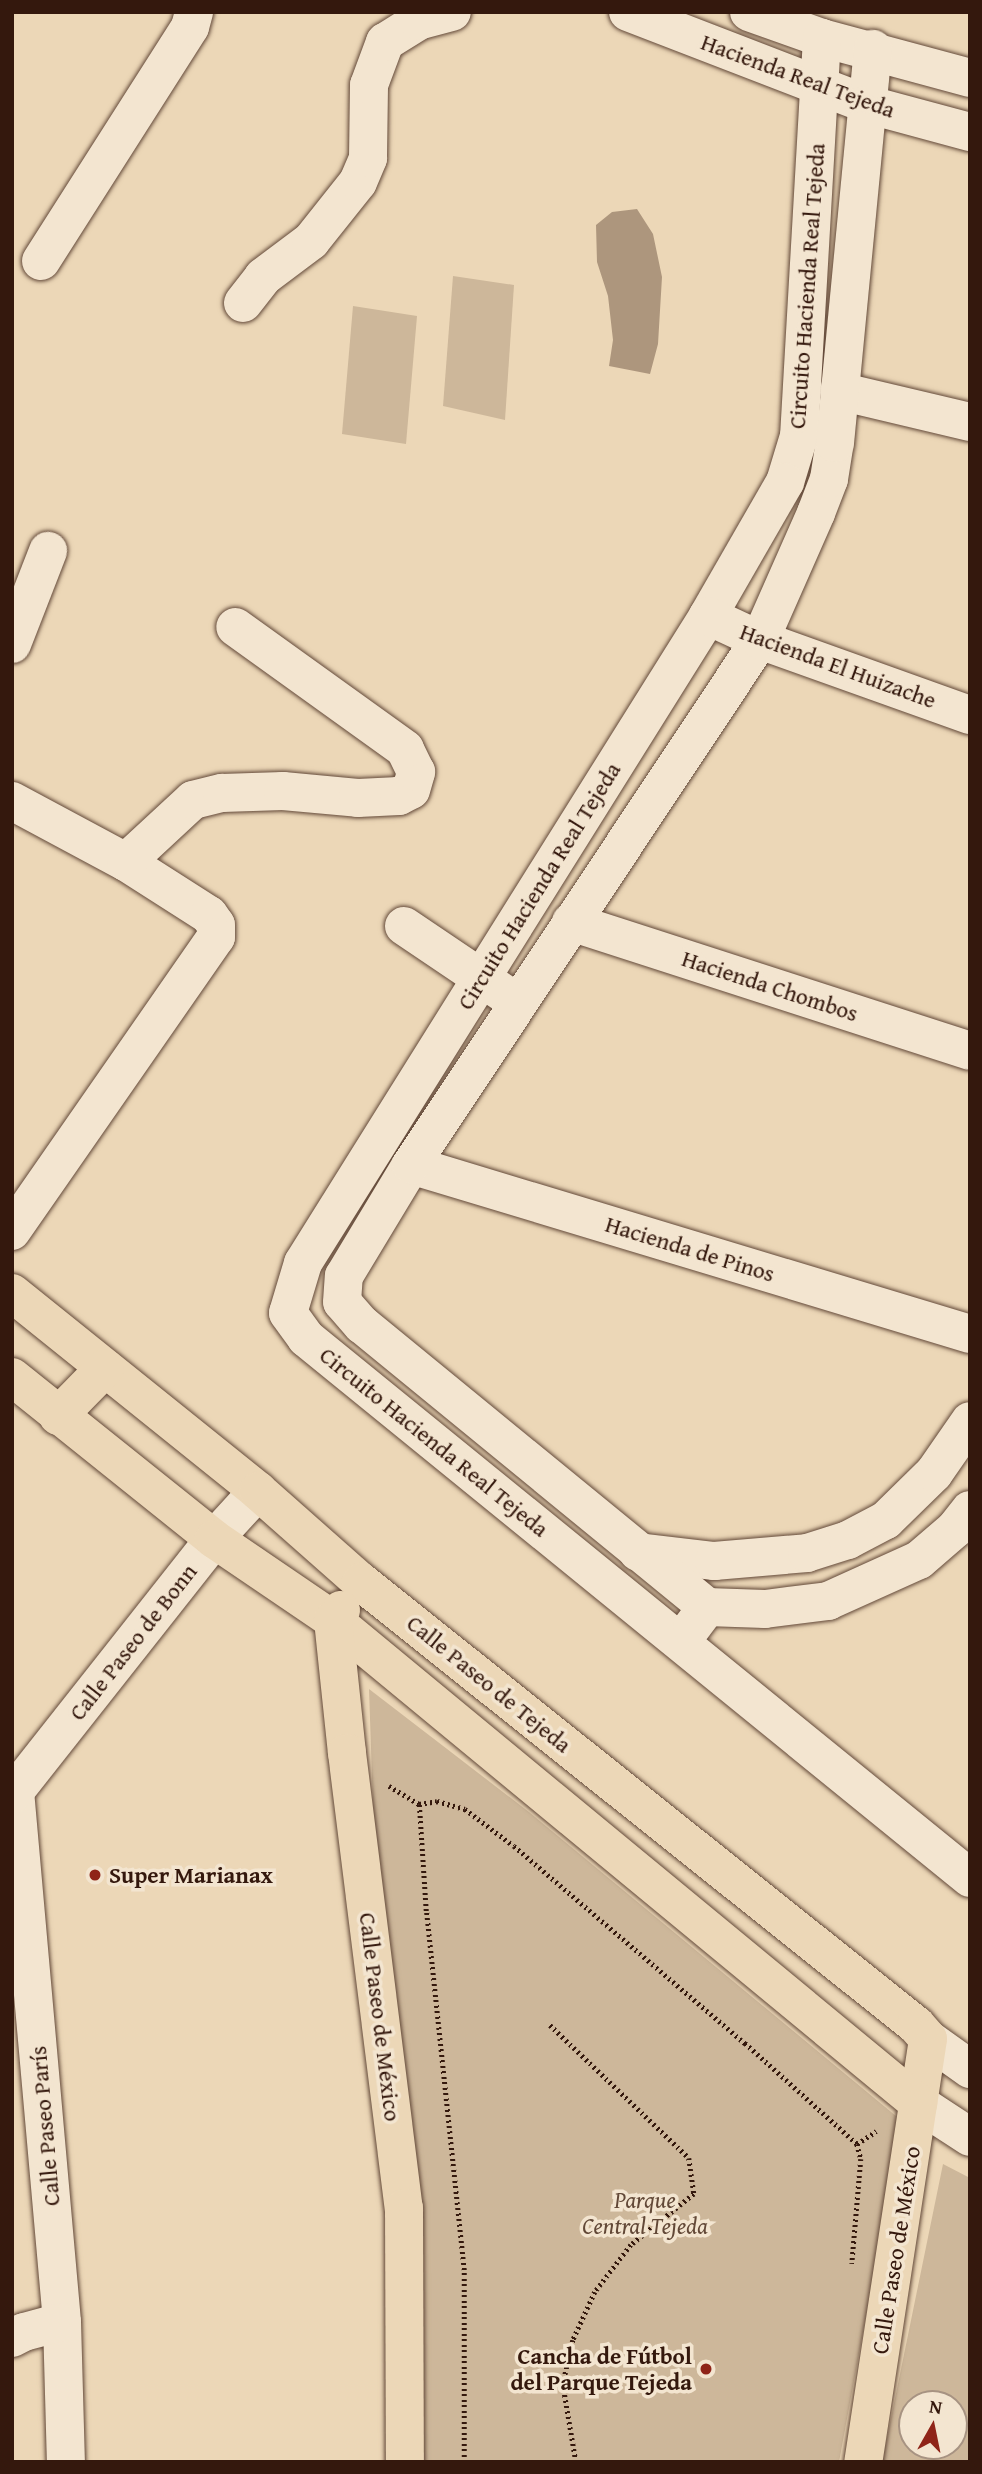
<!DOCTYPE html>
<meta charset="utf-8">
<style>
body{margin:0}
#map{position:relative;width:982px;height:2474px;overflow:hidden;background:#ecd7b7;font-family:"Gentium Book Plus",serif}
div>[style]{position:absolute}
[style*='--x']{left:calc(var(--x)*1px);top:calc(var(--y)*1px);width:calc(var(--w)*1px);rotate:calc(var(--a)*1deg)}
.green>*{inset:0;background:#cdb79a}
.water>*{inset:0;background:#ad967d}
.path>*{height:4.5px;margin-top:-2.25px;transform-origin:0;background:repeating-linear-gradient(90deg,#34180d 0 2px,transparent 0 5.5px)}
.roads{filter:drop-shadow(0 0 2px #624838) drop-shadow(0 0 2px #624838)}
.minor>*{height:38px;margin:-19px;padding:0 19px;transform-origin:19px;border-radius:19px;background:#f3e5d0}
.major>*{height:38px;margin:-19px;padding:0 19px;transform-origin:19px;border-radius:19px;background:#ecd7b7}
.dots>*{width:19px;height:19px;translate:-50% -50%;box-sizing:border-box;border:4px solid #f3e5d0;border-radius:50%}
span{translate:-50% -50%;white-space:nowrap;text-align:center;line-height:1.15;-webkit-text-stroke:7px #f3e5d0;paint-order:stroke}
.street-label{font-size:23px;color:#34180d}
.poi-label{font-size:23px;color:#34180d;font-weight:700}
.left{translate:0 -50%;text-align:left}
.right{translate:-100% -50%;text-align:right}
.park-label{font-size:23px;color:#624837;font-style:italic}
.frame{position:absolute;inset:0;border:14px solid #34180d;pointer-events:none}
.north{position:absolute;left:898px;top:2390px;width:70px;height:70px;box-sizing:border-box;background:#f3e5d0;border:2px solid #a79382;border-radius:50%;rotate:9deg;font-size:19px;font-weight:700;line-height:28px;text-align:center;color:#34180d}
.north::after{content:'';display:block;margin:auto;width:24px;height:32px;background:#8f2418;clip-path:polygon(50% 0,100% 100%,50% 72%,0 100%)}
</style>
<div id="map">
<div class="green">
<i style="clip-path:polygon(453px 276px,514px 285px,505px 420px,443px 406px)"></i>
<i style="clip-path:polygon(353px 306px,417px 316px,406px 444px,342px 434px)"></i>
<i style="clip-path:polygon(369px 1689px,529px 1812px,902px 2121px,839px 2462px,420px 2462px,375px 1864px)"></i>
<i style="clip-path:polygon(evenodd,943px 2164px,970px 2178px,970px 2462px,882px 2462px,943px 2164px,912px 2404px,954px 2404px,954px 2446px,912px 2446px,912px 2404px)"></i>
</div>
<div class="water">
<i style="clip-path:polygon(637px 209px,653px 234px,662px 277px,658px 344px,650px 374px,609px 366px,613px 340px,608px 296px,597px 262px,596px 225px,612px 212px)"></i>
</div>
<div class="path">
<i style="--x:389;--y:1786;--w:35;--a:31"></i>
<i style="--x:550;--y:2025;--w:192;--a:43.7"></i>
<i style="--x:689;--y:2158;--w:36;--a:82"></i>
<i style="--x:694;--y:2194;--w:81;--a:141"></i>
<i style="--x:631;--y:2245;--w:59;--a:127.5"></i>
<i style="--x:595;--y:2292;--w:53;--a:114.6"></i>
<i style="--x:573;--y:2340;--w:45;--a:102.8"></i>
<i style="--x:563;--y:2384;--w:79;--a:80.5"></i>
<i style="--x:857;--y:2144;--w:23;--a:-34"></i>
<i style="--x:464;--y:2462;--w:192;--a:-90"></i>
<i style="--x:464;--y:2270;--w:361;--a:-96"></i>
<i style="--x:426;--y:1911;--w:107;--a:-93.7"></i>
<i style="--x:419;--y:1804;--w:18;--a:-9"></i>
<i style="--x:437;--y:1801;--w:29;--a:16"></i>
<i style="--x:465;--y:1809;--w:61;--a:37.1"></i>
<i style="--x:514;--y:1846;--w:304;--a:40.5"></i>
<i style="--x:745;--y:2043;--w:151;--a:42"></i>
<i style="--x:857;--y:2144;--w:16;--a:75"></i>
<i style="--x:861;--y:2159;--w:105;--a:94.9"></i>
</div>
<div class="roads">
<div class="minor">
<i style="--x:628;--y:12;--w:255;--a:21.1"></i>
<i style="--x:866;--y:104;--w:108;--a:15.1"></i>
<i style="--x:749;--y:12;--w:77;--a:19.6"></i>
<i style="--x:822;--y:38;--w:153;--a:15.1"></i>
<i style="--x:822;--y:38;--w:399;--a:93.3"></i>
<i style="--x:799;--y:436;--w:48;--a:106.9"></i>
<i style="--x:785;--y:482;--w:155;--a:119.9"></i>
<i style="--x:708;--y:616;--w:763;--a:122.05"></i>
<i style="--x:303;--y:1263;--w:52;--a:106.7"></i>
<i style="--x:288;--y:1313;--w:31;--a:54"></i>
<i style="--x:306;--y:1338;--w:856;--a:39.12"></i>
<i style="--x:41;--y:261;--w:277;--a:-57.5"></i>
<i style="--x:190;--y:27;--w:16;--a:-75"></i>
<i style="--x:243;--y:303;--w:33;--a:-52"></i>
<i style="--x:263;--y:277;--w:60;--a:-36.9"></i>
<i style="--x:311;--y:241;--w:75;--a:-51.5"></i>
<i style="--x:358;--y:182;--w:26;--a:-67"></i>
<i style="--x:368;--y:158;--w:73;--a:-89.2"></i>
<i style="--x:369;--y:85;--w:46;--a:-69.6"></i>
<i style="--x:385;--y:42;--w:39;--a:-32"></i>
<i style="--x:418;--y:21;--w:35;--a:-15"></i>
<i style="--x:839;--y:391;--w:135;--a:13.3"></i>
<i style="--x:708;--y:616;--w:57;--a:24.8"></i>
<i style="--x:760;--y:640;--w:223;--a:19.7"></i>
<i style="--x:12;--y:644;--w:100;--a:-68.8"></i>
<i style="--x:12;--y:801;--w:129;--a:28.2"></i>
<i style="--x:126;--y:862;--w:98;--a:32.6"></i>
<i style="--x:209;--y:915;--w:12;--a:55"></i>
<i style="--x:216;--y:925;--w:12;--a:90"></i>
<i style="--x:216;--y:937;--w:358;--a:124.8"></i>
<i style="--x:126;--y:862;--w:91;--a:-42.8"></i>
<i style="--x:193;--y:800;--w:30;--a:-14"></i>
<i style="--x:222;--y:793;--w:61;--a:-1.9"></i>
<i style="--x:283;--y:791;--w:75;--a:5.3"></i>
<i style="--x:358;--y:798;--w:41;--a:-2.8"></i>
<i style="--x:399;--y:796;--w:13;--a:-27"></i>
<i style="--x:411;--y:790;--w:19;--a:-74"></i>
<i style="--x:416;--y:772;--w:25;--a:-116"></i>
<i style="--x:405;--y:749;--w:209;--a:-144.3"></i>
<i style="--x:571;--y:922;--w:419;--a:17.9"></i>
<i style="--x:404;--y:926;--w:118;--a:34"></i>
<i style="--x:411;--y:1165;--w:584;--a:16.82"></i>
<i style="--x:638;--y:1552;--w:77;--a:6.8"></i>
<i style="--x:714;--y:1561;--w:93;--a:-4.9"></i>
<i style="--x:807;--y:1553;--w:43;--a:-17.6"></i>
<i style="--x:848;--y:1540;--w:43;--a:-27.8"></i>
<i style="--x:886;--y:1520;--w:67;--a:-44.4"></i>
<i style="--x:934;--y:1473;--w:63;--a:-55.3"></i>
<i style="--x:707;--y:1607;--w:446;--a:-140.7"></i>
<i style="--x:362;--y:1325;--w:30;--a:-131"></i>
<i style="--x:342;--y:1302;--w:26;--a:-86"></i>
<i style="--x:344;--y:1276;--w:130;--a:-58.9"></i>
<i style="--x:411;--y:1165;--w:630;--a:-56.39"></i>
<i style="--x:760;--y:640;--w:139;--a:-66.2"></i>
<i style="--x:816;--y:513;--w:36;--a:-69"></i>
<i style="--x:829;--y:479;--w:36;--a:-81"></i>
<i style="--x:835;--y:443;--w:396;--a:-84.5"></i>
<i style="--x:692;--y:1627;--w:25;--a:-53"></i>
<i style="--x:707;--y:1607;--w:58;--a:2"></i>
<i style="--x:765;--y:1609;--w:64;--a:-7.2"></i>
<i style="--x:828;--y:1601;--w:100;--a:-24.3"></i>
<i style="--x:919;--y:1560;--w:48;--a:-40.7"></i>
<i style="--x:955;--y:1529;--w:24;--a:-52"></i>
<i style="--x:15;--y:1791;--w:533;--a:84.94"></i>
<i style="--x:62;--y:2322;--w:140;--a:88.4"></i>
<i style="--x:12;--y:1795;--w:326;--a:-51.7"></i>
<i style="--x:214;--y:1539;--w:65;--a:-47.5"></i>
<i style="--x:928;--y:2039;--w:52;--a:35.5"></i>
<i style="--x:918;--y:2103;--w:62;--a:33.2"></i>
<i style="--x:12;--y:2338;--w:13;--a:-27"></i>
<i style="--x:24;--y:2332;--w:39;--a:-15"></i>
</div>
<div class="major">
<i style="--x:12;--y:1293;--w:316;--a:38.8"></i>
<i style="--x:258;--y:1491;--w:137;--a:41.5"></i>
<i style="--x:361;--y:1582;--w:710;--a:38.6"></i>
<i style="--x:916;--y:2025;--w:18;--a:49"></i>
<i style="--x:928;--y:2039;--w:428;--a:98.7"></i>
<i style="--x:12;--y:1377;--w:259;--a:38.7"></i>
<i style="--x:214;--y:1539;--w:144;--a:34.2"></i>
<i style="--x:333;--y:1620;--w:759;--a:39.54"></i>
<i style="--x:58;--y:1416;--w:67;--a:-45.6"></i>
<i style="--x:341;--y:1610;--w:13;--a:129"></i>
<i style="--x:333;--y:1620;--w:134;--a:84"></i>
<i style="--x:347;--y:1753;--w:459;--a:82.9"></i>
<i style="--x:404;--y:2208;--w:254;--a:89.8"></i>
</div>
</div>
<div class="dots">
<i style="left:95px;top:1875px;background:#8f2418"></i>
<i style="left:706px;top:2369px;background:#8f2418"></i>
</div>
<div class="street-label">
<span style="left:798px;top:76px;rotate:20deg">Hacienda Real Tejeda</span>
<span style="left:807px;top:286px;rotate:-86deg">Circuito Hacienda Real Tejeda</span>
<span style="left:838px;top:666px;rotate:20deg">Hacienda El Huizache</span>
<span style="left:539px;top:886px;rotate:-58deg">Circuito Hacienda Real Tejeda</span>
<span style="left:770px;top:986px;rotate:18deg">Hacienda Chombos</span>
<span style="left:690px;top:1249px;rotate:17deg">Hacienda de Pinos</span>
<span style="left:434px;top:1442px;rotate:39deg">Circuito Hacienda Real Tejeda</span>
<span style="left:133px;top:1642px;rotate:-52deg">Calle Paseo de Bonn</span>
<span style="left:489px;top:1684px;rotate:39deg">Calle Paseo de Tejeda</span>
<span style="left:380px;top:2017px;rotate:83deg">Calle Paseo de México</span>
<span style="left:45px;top:2126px;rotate:-95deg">Calle Paseo París</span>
<span style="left:896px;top:2250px;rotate:-81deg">Calle Paseo de México</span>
</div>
<div class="poi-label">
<span class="left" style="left:109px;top:1875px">Super Marianax</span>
<span class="right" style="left:692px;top:2369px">Cancha de Fútbol<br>del Parque Tejeda</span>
</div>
<div class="park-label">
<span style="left:645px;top:2213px">Parque<br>Central Tejeda</span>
</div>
<div class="frame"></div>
<div class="north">N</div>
</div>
